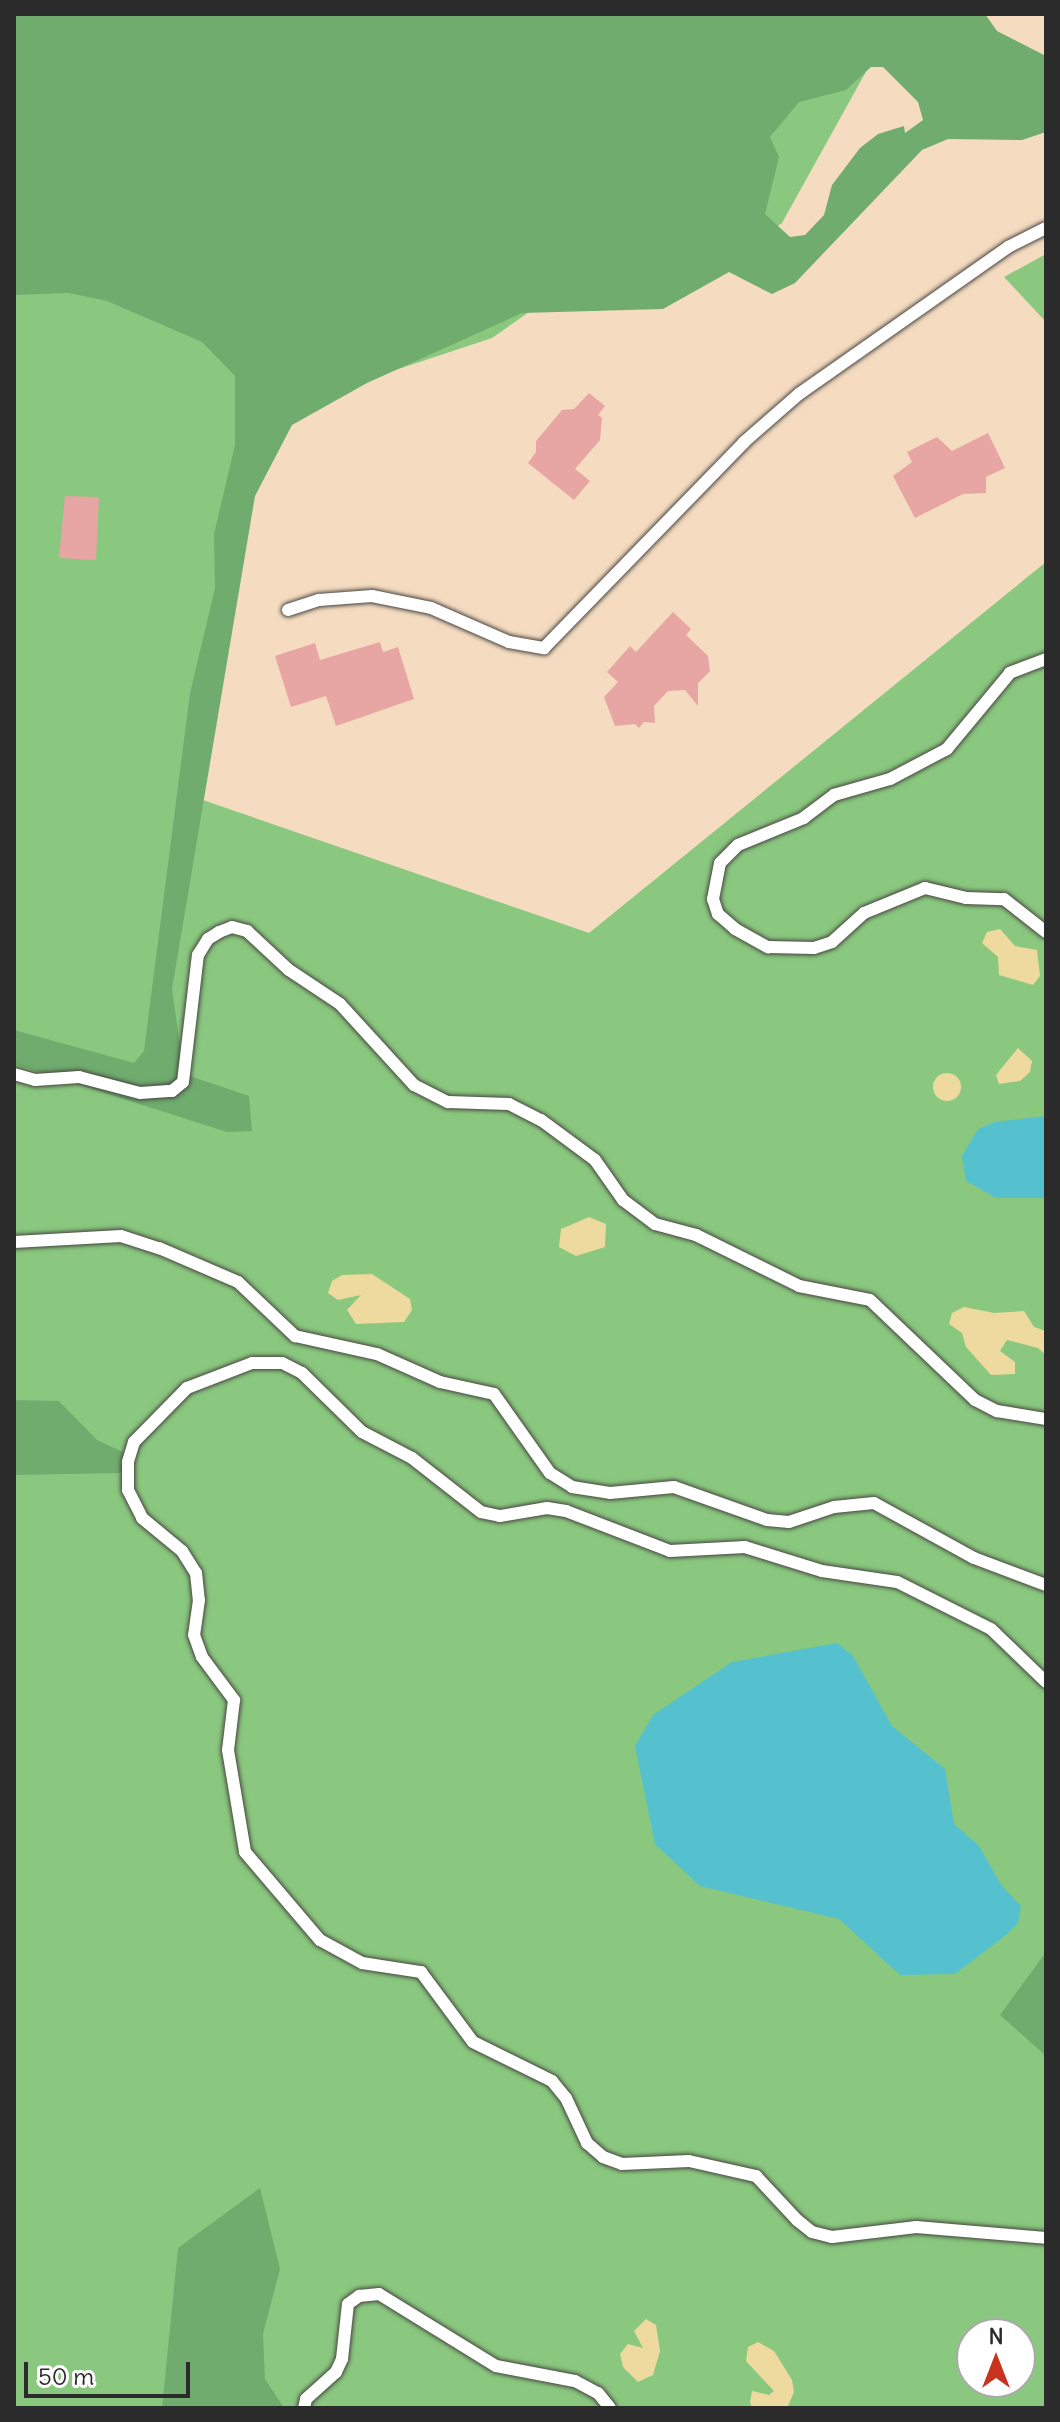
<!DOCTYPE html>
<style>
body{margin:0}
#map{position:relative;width:1060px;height:2422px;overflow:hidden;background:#f5dcc1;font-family:Delius,sans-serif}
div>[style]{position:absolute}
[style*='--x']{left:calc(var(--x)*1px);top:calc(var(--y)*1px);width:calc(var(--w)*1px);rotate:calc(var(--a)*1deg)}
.green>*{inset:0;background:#8ac87f}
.forest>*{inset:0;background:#6fac6e}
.sand>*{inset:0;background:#eeda9e}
.round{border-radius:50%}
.water>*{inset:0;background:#55c1ce}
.building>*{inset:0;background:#e7a6a4}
.roads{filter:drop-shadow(0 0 2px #494642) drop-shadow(0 0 2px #494642)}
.lane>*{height:12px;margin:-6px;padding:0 6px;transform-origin:6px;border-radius:6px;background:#fff}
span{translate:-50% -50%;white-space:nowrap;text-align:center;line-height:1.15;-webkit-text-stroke:6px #fff;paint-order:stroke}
.frame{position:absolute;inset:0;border:16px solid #2b2b2b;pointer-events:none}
.north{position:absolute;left:956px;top:2318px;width:80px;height:80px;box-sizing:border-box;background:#fff;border:2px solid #aaa;border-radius:50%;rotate:0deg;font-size:22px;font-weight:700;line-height:32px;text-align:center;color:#2b2b2b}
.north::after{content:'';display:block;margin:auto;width:28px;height:36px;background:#c8321e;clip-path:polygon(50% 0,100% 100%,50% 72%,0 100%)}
.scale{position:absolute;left:24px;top:2362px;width:166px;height:36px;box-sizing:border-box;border:4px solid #2b2b2b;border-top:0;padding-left:10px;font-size:24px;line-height:28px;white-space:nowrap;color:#2b2b2b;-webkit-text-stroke:6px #fff;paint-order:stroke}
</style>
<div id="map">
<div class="green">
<i style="clip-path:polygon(evenodd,14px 14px,898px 14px,782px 223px,690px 291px,542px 303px,492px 338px,250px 418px,194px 797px,589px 933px,1046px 562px,1046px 2408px,14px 2408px,14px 14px,972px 2334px,1020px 2334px,1020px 2382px,972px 2382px,972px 2334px)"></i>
<i style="clip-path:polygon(1046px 254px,1046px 322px,1004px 277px)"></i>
</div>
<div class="forest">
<i style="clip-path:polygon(evenodd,14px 14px,985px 14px,997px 31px,1046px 56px,1046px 132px,1022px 140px,948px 139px,922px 150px,795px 283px,772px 294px,729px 272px,663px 309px,522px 313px,367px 383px,292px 425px,255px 496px,172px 989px,184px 1074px,249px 1096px,252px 1131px,227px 1132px,14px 1064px,14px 1030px,134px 1063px,144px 1051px,190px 693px,215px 588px,214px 534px,235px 445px,235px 376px,202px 342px,107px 301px,69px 293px,14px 295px,14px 14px,871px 67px,883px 67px,918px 102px,923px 120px,905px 133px,904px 126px,878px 134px,860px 148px,832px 185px,824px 215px,805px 235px,790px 237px,765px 214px,779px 157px,770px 137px,799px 102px,846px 90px,871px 67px)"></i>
<i style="clip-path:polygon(14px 1400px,59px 1401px,97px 1440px,123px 1452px,121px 1473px,14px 1475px)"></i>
<i style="clip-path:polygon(1046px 1952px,1046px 2056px,1000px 2015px)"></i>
<i style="clip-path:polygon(260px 2188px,280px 2269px,263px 2334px,265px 2379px,284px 2408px,162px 2408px,178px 2248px)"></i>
</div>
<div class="sand">
<i style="clip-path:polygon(1000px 929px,1015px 946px,1037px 950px,1040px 976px,1033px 985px,999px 975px,998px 957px,982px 943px,987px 932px)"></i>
<i style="clip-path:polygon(1018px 1048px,1032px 1061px,1030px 1072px,1020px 1081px,999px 1084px,996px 1075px)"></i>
<i class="round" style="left:933px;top:1073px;width:28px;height:28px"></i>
<i style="clip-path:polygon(589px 1217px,606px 1224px,605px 1247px,576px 1256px,559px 1247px,561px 1229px)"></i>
<i style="clip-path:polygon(372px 1274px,410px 1299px,412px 1310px,404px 1322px,356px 1324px,347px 1310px,361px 1295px,338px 1300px,328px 1293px,332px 1281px,342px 1275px)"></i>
<i style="clip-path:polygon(964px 1307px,994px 1313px,1024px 1311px,1034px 1327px,1046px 1331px,1046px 1355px,1038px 1348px,1007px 1340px,1000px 1351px,1015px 1362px,1015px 1374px,991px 1375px,966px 1347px,962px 1333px,949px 1324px,952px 1313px)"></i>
<i style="clip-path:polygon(646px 2319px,656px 2325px,660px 2351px,653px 2375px,638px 2382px,623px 2367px,620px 2354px,628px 2344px,643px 2348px,634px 2331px)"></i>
<i style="clip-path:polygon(758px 2342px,774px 2351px,792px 2380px,794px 2392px,787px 2408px,752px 2408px,750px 2402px,752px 2391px,769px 2395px,774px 2391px,746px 2361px,748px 2347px)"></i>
</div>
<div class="water">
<i style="clip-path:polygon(1046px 1116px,1046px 1198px,996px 1198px,966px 1181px,962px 1156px,978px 1129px,995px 1122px)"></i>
<i style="clip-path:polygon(837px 1643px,853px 1656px,892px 1726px,945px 1769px,954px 1824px,979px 1846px,1002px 1886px,1021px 1906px,1018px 1923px,1006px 1935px,955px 1974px,900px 1975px,839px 1919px,700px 1886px,655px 1844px,635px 1746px,653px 1715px,732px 1662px)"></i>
</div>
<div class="building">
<i style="clip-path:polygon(589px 393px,605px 406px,598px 415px,602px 418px,600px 440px,575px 469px,590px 481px,574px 500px,528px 463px,536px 452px,536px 441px,562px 410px,574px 409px)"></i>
<i style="clip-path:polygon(988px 433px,1005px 468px,986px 477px,986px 493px,963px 494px,915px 518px,893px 476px,912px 462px,907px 452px,937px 437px,952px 451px)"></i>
<i style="clip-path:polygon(65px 496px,99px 497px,96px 560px,59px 558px)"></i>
<i style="clip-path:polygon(673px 612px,691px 629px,686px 635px,708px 656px,710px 671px,698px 683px,698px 706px,685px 690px,668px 691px,654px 706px,655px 723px,644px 722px,639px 728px,635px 724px,615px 726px,604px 697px,618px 682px,607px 672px,630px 646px,636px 652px)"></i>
<i style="clip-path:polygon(380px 642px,383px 652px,398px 647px,414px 699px,336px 726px,326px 696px,291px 707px,275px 656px,315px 643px,320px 660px)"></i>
</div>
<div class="roads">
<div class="lane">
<i style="--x:288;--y:610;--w:33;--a:-18"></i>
<i style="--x:319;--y:600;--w:53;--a:-4.3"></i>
<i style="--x:372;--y:596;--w:60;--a:11.5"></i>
<i style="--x:431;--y:608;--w:85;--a:23.6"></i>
<i style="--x:509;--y:642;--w:36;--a:10"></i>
<i style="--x:544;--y:648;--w:287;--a:-45.8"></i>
<i style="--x:744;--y:442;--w:73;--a:-41.1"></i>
<i style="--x:799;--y:394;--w:256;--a:-35.1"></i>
<i style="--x:1008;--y:247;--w:42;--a:-26.6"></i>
<i style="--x:1046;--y:659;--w:39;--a:159"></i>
<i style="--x:1010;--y:673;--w:99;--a:129.7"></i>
<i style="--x:947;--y:749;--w:64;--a:152.2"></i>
<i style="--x:890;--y:779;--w:58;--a:164.1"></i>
<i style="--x:834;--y:795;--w:38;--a:143"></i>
<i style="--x:804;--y:818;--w:71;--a:157.8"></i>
<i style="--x:738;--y:845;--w:25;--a:135"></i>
<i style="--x:720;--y:863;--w:37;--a:101"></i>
<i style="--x:713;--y:899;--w:16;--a:72"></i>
<i style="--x:718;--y:914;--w:23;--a:41"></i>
<i style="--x:735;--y:929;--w:38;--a:29"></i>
<i style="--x:768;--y:947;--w:46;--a:1.2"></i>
<i style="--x:814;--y:948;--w:19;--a:-18"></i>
<i style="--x:832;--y:942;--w:43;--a:-42.2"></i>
<i style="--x:864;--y:913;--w:66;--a:-22.3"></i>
<i style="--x:925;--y:888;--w:42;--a:13.7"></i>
<i style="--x:966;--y:898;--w:38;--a:2"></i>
<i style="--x:1004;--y:899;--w:53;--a:38.2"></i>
<i style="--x:14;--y:1074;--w:22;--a:16"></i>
<i style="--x:35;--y:1080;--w:44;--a:-3.9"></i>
<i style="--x:79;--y:1077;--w:63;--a:14.7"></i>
<i style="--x:140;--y:1093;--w:32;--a:-4"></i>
<i style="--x:172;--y:1091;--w:14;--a:-39"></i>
<i style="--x:183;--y:1082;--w:128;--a:-83.3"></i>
<i style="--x:198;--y:955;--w:19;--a:-58"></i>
<i style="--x:208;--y:939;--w:13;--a:-32"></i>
<i style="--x:219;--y:932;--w:14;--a:-21"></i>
<i style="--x:232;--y:927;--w:16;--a:15"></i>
<i style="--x:247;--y:931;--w:57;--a:42.9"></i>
<i style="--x:289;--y:970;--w:61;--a:33.7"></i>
<i style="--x:340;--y:1004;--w:110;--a:47.6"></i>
<i style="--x:414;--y:1085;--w:38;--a:27"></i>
<i style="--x:448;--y:1102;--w:61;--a:1.9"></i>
<i style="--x:509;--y:1104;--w:36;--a:27"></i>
<i style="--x:541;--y:1120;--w:67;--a:36.5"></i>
<i style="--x:595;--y:1160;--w:49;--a:55"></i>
<i style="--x:623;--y:1200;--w:40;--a:37"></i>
<i style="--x:655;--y:1224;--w:42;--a:15"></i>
<i style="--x:696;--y:1235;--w:115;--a:26.3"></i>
<i style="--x:799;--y:1286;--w:72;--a:11.2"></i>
<i style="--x:870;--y:1300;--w:145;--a:43.6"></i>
<i style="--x:975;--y:1400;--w:25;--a:27"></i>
<i style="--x:997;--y:1411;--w:50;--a:9.3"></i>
<i style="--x:14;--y:1242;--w:107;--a:-3.2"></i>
<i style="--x:121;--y:1236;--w:40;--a:18"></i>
<i style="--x:159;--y:1248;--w:86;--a:23.3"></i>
<i style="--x:238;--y:1282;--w:79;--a:43.5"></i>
<i style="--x:295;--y:1336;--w:84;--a:12.4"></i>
<i style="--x:377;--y:1354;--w:69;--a:24"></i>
<i style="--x:440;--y:1382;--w:55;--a:12.5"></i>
<i style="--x:494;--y:1394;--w:97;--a:54.7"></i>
<i style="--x:550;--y:1473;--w:26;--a:32"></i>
<i style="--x:572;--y:1487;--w:38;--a:9"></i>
<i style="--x:610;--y:1493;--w:64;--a:-5.4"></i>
<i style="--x:674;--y:1487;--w:99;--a:19.5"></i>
<i style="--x:767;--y:1520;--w:22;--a:5"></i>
<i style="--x:789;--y:1522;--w:47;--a:-18.4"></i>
<i style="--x:834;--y:1507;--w:40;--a:-5.7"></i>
<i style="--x:874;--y:1503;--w:114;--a:28.8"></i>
<i style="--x:974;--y:1558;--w:77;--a:20.6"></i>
<i style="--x:1046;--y:1682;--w:76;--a:-136.1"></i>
<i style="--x:991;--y:1629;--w:105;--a:-153.4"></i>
<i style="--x:897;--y:1582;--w:76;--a:-171.7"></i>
<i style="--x:822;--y:1571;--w:81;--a:-162.7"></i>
<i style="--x:745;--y:1547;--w:75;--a:176.9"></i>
<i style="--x:670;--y:1551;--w:111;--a:-159"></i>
<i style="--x:566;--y:1511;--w:19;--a:-171"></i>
<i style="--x:547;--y:1508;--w:48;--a:170.3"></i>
<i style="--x:500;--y:1516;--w:19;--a:-168"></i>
<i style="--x:481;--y:1512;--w:88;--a:-142"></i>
<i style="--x:412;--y:1458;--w:56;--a:-152.5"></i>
<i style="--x:362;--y:1432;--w:84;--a:-135.5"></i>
<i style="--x:302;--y:1373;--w:22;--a:-153"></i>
<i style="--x:282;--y:1363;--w:30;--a:180"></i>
<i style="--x:252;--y:1363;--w:70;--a:159"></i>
<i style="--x:187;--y:1388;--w:76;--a:134.5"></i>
<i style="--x:134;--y:1442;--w:21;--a:107"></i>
<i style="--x:128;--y:1462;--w:28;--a:90"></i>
<i style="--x:128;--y:1490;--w:31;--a:63"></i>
<i style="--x:142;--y:1518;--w:52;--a:39.5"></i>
<i style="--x:182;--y:1551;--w:26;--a:58"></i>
<i style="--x:196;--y:1573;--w:27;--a:84"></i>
<i style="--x:199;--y:1600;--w:35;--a:98"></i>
<i style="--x:194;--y:1635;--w:23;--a:70"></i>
<i style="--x:202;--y:1657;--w:54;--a:53.3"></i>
<i style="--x:234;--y:1700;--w:50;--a:96.8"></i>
<i style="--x:228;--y:1750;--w:103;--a:80.5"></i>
<i style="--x:245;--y:1852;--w:116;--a:49.6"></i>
<i style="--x:320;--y:1940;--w:48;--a:28.7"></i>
<i style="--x:362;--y:1963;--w:60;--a:8.7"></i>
<i style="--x:421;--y:1972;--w:87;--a:53.4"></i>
<i style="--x:473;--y:2042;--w:88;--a:26.3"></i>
<i style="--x:552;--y:2081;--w:22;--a:51"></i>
<i style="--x:566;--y:2098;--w:50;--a:65"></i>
<i style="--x:587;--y:2143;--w:21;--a:41"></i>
<i style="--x:603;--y:2157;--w:20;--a:20"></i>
<i style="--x:622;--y:2164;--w:67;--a:-2.6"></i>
<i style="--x:689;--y:2161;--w:69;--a:12.6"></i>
<i style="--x:756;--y:2176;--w:60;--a:47"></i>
<i style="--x:797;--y:2220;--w:19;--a:39"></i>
<i style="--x:812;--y:2232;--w:21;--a:14"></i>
<i style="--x:832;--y:2237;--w:85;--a:-6.8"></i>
<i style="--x:916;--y:2227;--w:130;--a:4.8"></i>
<i style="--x:304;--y:2408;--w:9;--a:-77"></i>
<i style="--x:306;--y:2399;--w:40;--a:-42"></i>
<i style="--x:336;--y:2372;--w:14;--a:-65"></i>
<i style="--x:342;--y:2359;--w:55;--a:-83.8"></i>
<i style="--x:348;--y:2304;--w:14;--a:-36"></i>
<i style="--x:359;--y:2296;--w:20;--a:-6"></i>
<i style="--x:379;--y:2294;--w:137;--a:31.6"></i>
<i style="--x:496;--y:2366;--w:80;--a:10.8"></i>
<i style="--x:575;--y:2381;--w:26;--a:28"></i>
<i style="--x:598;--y:2393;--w:19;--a:51"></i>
</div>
</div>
<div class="frame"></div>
<div class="north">N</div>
<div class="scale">50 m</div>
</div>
